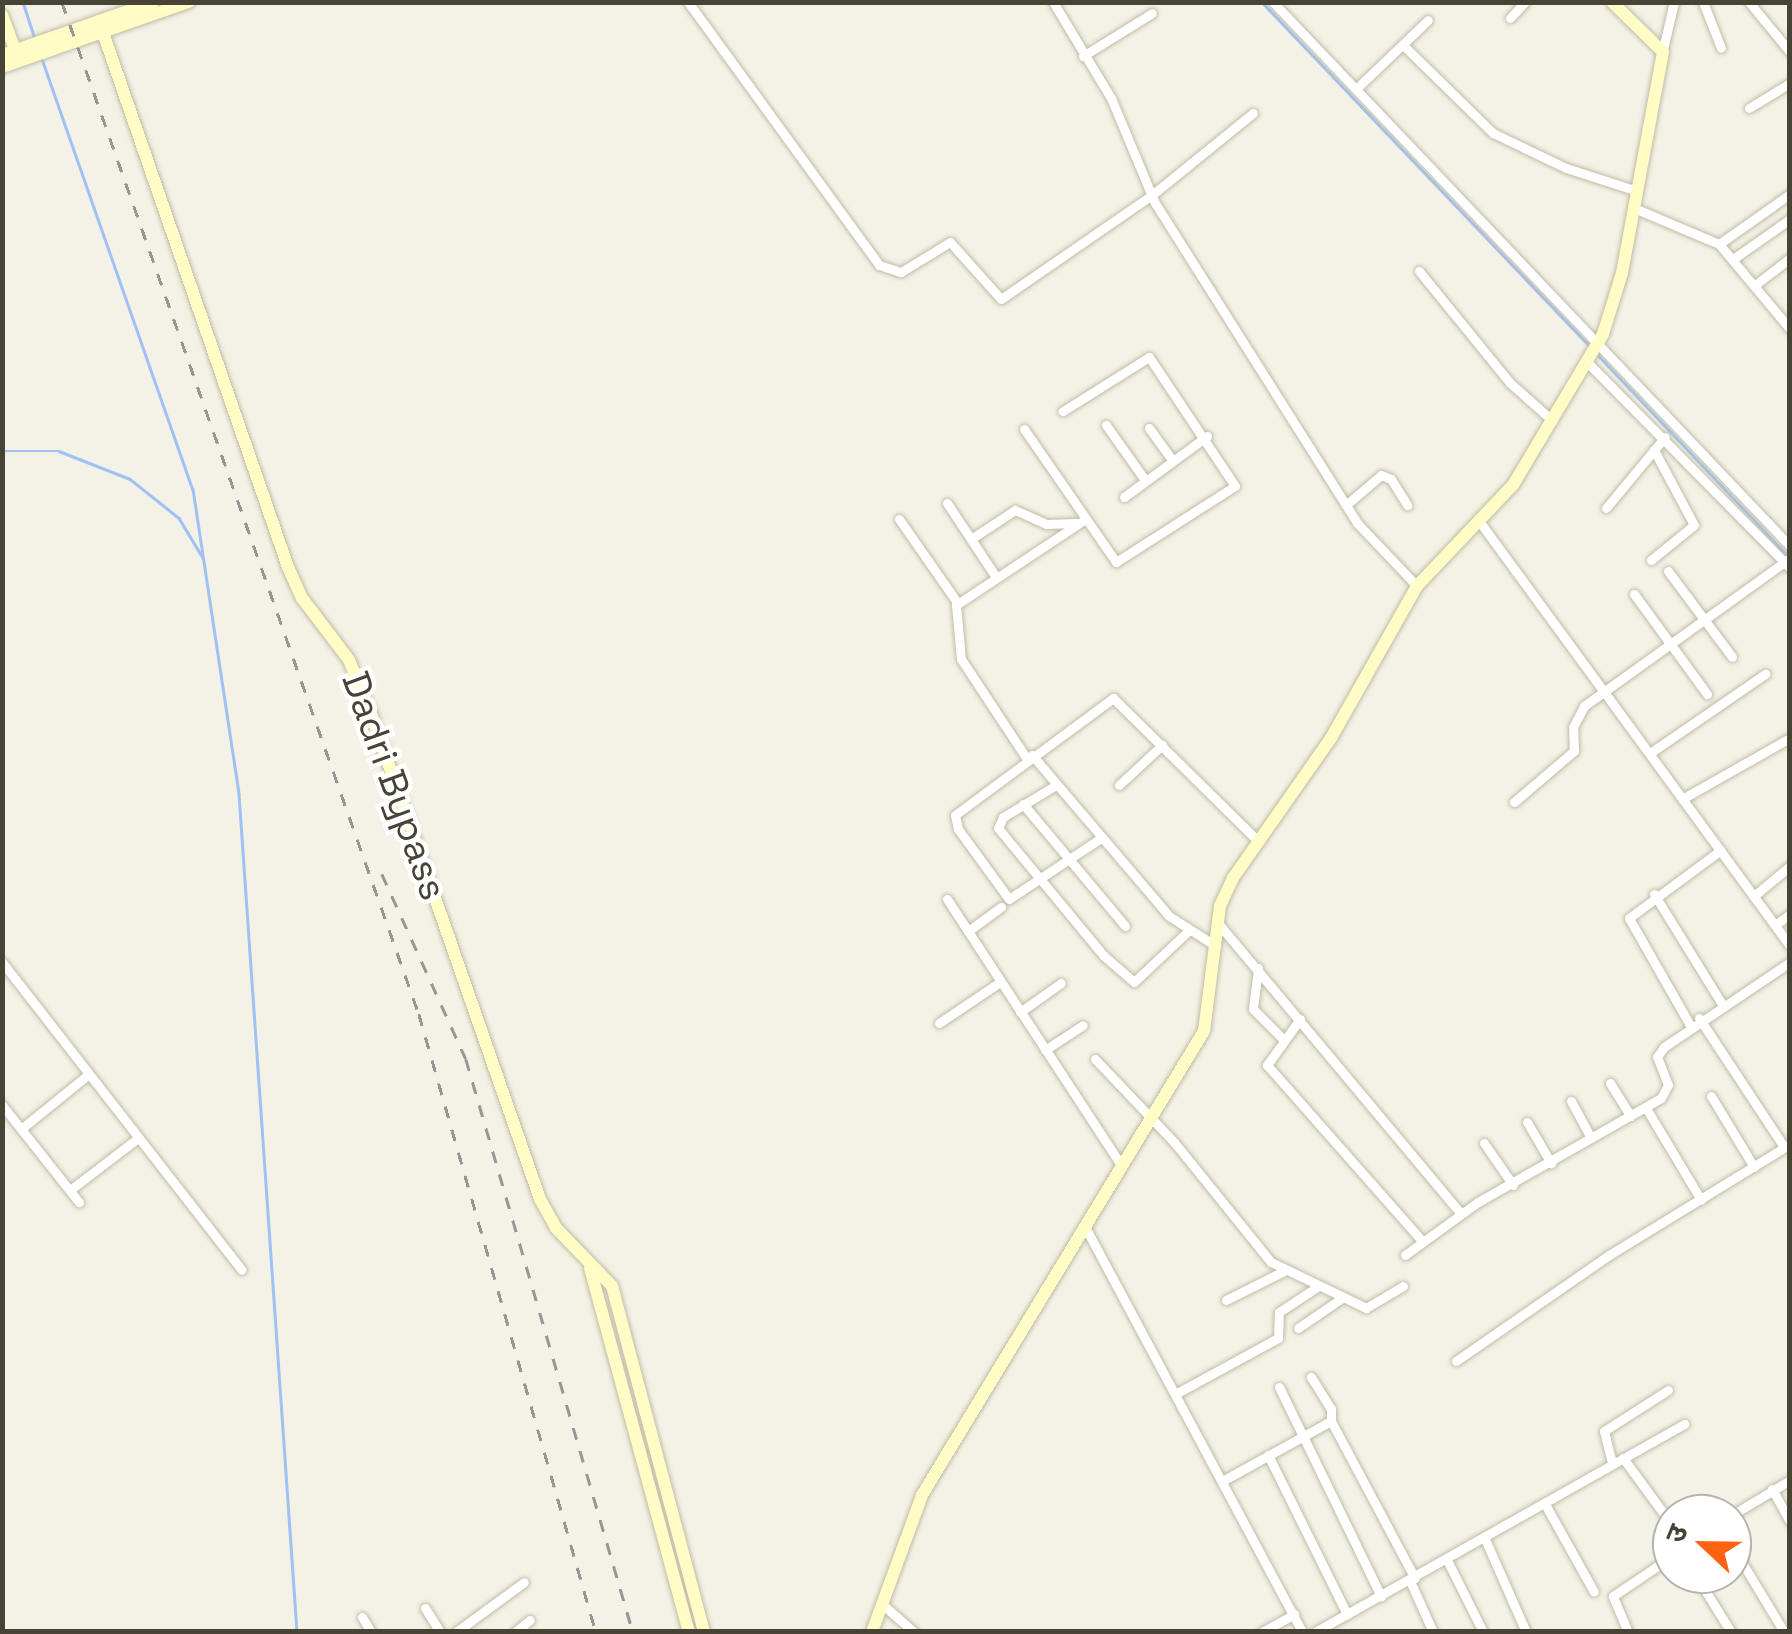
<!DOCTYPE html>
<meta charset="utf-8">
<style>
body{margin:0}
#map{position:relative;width:1792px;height:1634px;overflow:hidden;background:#f4f2e6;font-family:"Space Grotesk","Noto Sans Devanagari",sans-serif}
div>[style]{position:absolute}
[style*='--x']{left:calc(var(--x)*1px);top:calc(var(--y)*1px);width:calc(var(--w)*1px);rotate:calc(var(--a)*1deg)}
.stream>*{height:2.5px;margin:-1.25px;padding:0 1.25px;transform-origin:1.25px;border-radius:1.25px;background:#a0c1f3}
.roads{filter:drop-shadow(0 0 2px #c0bca8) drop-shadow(0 0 2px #c0bca8)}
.street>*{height:9px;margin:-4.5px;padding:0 4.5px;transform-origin:4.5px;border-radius:4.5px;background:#fff}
.secondary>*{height:12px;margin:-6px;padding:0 6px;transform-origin:6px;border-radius:6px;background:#fffcc5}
.rail>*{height:2.5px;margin-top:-1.25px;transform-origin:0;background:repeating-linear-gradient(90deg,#969696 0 12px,transparent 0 24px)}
span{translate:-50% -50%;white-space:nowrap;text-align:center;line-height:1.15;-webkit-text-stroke:9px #fff;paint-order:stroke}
.street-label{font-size:38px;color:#474335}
.frame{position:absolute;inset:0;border:5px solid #474335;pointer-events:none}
.north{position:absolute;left:1652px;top:1494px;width:100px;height:100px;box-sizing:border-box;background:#fff;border:2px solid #b5b4ae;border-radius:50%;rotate:292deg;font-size:28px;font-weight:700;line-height:40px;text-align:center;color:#474335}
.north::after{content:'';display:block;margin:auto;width:35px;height:45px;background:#ff6312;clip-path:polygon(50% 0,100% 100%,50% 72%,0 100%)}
</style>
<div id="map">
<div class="stream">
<i style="--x:23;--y:2;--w:36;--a:72"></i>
<i style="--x:1262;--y:2;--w:474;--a:46.4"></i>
<i style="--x:42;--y:59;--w:456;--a:70.7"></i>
<i style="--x:193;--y:489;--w:308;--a:81.4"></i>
<i style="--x:239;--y:794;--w:840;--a:86.04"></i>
<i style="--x:1598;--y:355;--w:277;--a:46.6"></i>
<i style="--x:2;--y:451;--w:57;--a:0"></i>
<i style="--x:59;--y:451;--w:76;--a:21.5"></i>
<i style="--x:130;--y:479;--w:63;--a:38.5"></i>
<i style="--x:179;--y:518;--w:47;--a:59"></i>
</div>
<div class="roads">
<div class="street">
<i style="--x:688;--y:2;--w:325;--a:54"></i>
<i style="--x:879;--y:265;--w:23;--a:18"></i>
<i style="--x:901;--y:272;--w:57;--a:-31.5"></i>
<i style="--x:950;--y:242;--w:76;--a:48.2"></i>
<i style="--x:1001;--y:299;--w:183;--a:-34.6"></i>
<i style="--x:1152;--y:195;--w:130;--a:-39.1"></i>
<i style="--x:1053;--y:2;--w:112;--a:58.9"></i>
<i style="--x:1111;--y:98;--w:114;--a:67.3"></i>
<i style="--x:1155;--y:203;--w:378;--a:57.7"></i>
<i style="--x:1357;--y:523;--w:87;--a:46.4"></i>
<i style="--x:1273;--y:2;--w:750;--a:46.46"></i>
<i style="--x:1703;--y:2;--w:49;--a:68.6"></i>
<i style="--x:1749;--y:2;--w:65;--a:50.6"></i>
<i style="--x:1510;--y:18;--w:22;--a:-47"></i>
<i style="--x:1403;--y:45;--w:126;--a:44.4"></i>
<i style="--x:1493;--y:133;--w:81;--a:25.6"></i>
<i style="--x:1566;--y:168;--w:75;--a:17.9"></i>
<i style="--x:1663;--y:49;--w:48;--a:-76.8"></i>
<i style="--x:1083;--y:56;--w:81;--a:-31.9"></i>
<i style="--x:1357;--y:88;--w:98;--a:-43.8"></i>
<i style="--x:1749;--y:108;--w:48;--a:-31.4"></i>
<i style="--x:1634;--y:208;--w:92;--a:23"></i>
<i style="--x:1719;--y:244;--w:111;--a:50.1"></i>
<i style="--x:1719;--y:244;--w:87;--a:-35.2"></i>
<i style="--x:1733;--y:259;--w:70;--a:-35.1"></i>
<i style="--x:1419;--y:271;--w:144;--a:50.9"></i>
<i style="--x:1510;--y:383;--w:57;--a:41.5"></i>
<i style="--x:1755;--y:285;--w:44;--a:-37.6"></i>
<i style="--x:1587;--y:362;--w:289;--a:45.4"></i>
<i style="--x:1106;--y:425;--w:67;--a:54.7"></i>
<i style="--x:1149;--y:428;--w:39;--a:54"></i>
<i style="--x:1024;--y:429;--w:162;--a:55.3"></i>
<i style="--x:1116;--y:562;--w:141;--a:-32.6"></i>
<i style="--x:1235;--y:486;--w:155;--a:-123.7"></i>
<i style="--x:1149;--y:357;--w:102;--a:147.9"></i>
<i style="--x:1124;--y:497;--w:103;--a:-36.3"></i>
<i style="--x:947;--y:503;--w:89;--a:56.5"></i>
<i style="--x:1346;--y:505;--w:46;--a:-40.6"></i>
<i style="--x:1381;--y:475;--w:11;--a:22"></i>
<i style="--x:1391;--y:479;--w:31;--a:58"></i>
<i style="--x:1606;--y:508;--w:92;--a:-50.3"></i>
<i style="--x:899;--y:519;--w:101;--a:55.1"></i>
<i style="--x:1479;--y:521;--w:527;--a:53.8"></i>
<i style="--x:971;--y:539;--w:53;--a:-33.4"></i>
<i style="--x:1015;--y:510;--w:34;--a:24"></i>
<i style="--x:1046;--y:524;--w:30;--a:-2"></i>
<i style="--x:1651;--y:560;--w:55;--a:-39.1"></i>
<i style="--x:1694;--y:525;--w:85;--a:-118.1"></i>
<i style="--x:1668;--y:571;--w:107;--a:53.3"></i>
<i style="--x:1634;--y:594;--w:124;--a:53.9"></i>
<i style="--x:1650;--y:753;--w:140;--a:-34.5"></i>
<i style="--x:1032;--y:755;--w:211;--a:49.6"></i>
<i style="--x:1169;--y:916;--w:56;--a:32.6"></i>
<i style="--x:1027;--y:759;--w:120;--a:-123.4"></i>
<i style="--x:961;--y:659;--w:54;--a:-95.3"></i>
<i style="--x:956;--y:605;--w:154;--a:-33.6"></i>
<i style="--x:1056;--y:785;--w:62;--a:148.9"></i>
<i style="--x:1003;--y:817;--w:12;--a:114"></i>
<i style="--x:998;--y:828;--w:165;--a:50.4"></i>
<i style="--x:1103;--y:955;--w:41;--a:41.1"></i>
<i style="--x:1134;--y:982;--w:73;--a:-43.3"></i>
<i style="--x:1119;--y:785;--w:59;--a:-42.9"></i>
<i style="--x:1682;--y:799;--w:124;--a:-29.5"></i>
<i style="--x:1514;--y:802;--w:79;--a:-40.4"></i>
<i style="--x:1574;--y:751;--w:24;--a:-92"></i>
<i style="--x:1573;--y:727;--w:24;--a:-62"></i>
<i style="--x:1584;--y:706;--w:254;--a:-35.7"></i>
<i style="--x:1023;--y:804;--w:159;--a:50.1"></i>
<i style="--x:1101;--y:838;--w:110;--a:146.5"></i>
<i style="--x:1009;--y:899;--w:87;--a:-126.1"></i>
<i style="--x:958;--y:829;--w:14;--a:-102"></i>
<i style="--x:955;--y:815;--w:197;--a:-36.5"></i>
<i style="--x:1113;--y:698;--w:205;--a:44.6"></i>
<i style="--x:1654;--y:894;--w:129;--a:58.3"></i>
<i style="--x:1755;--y:895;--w:45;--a:-39.6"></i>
<i style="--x:947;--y:899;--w:314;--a:56.8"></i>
<i style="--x:1217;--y:922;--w:379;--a:50.1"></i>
<i style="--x:1775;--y:925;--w:19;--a:-36"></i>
<i style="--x:968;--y:931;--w:41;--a:-36"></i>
<i style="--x:2;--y:962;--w:390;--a:52.1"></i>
<i style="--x:1258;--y:968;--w:41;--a:97"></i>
<i style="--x:1253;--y:1009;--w:41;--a:45"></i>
<i style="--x:1020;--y:1012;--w:50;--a:-35.3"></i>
<i style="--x:1699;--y:1018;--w:154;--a:56.6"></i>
<i style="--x:1300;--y:1019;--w:57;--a:125.7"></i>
<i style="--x:1267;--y:1065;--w:235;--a:48.6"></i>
<i style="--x:939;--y:1023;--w:73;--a:-33.9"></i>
<i style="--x:1690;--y:1025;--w:123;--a:-119.7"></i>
<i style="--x:1629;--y:918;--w:114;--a:-36.5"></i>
<i style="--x:1045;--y:1050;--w:45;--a:-33.3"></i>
<i style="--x:1095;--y:1059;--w:115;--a:46.4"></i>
<i style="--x:1174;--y:1142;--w:154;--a:51.1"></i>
<i style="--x:1271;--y:1262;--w:106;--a:25.8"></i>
<i style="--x:1366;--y:1308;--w:43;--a:-30.7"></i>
<i style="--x:1610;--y:1083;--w:39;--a:58"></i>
<i style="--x:1711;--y:1096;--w:83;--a:58.8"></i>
<i style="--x:1571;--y:1101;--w:42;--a:61.6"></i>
<i style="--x:2;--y:1105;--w:124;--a:51.6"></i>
<i style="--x:1646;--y:1108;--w:107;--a:59.1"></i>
<i style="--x:1527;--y:1122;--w:48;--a:59.7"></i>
<i style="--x:21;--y:1129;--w:87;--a:-39"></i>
<i style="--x:1484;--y:1143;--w:51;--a:55.4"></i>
<i style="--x:70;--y:1190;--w:86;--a:-37.4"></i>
<i style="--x:1084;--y:1225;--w:462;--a:61.8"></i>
<i style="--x:1405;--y:1255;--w:90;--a:-36"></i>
<i style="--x:1478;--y:1202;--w:210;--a:-29.6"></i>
<i style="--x:1661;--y:1098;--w:15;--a:-62"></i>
<i style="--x:1668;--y:1085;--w:30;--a:-111"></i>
<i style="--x:1657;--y:1057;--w:12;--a:-55"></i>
<i style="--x:1664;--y:1047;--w:152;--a:-34"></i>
<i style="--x:1226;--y:1300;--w:65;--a:-26.6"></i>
<i style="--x:1298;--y:1328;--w:53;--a:-34.3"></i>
<i style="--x:1456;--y:1361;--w:186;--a:-34.7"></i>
<i style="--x:1609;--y:1255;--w:212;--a:-31.5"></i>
<i style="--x:1279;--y:1387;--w:233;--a:64"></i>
<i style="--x:1177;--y:1393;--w:115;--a:-28.6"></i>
<i style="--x:1278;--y:1338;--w:26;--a:-88"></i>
<i style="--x:1279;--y:1312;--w:45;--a:-33.3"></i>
<i style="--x:1331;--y:1421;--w:178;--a:61.9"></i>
<i style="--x:1268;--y:1455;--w:178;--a:63.6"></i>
<i style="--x:1623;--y:1458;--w:83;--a:53.8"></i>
<i style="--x:1612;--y:1463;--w:33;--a:-104"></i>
<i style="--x:1604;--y:1431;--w:76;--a:-32.6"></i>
<i style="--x:1224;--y:1480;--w:122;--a:-28.9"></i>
<i style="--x:1331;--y:1421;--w:12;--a:-90"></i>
<i style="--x:1331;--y:1409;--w:38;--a:-122"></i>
<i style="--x:1772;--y:1489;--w:37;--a:61"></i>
<i style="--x:1546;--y:1506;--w:98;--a:60.8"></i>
<i style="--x:1732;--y:1515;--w:68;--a:-31.1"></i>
<i style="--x:1485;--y:1539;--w:102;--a:66.2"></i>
<i style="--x:1732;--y:1546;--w:100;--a:58.8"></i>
<i style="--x:1447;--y:1560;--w:80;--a:63.4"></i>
<i style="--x:1695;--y:1574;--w:68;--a:58.2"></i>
<i style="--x:1410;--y:1581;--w:56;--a:65.7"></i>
<i style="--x:882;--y:1604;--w:43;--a:41.2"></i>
<i style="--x:425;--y:1608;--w:28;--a:58"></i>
<i style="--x:362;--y:1617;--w:17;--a:59"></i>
<i style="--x:456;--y:1632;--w:84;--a:-36.3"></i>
<i style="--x:515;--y:1632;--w:19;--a:-39"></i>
<i style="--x:1262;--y:1632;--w:37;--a:-29"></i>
<i style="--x:1315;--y:1632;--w:424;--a:-29.4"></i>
<i style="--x:1628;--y:1632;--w:39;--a:-113"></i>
<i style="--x:1613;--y:1596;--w:71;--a:-34.1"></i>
</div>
<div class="secondary">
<i style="--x:2;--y:15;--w:43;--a:69.4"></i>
<i style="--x:99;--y:21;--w:578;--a:70.91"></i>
<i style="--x:288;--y:567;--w:34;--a:66"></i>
<i style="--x:302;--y:598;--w:78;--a:52.8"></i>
<i style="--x:349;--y:660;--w:58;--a:67.8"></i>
<i style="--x:371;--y:714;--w:514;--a:70.79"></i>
<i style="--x:540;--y:1199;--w:33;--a:61"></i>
<i style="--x:556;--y:1228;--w:81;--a:46"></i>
<i style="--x:612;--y:1286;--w:358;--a:75.1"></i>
<i style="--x:2;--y:55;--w:160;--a:-19.3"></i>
<i style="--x:2;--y:67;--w:198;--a:-19.2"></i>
<i style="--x:590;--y:1268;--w:377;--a:74.8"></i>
<i style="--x:872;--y:1632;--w:146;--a:-69.9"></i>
<i style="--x:922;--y:1495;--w:543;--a:-58.71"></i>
<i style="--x:1204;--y:1031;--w:126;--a:-82.7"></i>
<i style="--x:1220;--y:906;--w:31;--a:-65"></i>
<i style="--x:1233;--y:878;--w:171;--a:-55"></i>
<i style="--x:1331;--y:738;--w:175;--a:-60.5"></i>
<i style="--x:1417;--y:586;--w:139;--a:-46.5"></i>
<i style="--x:1513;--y:485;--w:176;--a:-59.2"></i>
<i style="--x:1603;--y:334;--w:64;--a:-72.7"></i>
<i style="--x:1622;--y:273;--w:225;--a:-79.5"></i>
<i style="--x:1663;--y:52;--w:71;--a:-135.6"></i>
</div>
</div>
<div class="rail">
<i style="--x:62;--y:2;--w:1073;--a:70.57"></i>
<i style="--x:419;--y:1014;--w:643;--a:74.02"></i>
<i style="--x:382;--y:874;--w:203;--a:65.6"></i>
<i style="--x:466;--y:1059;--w:597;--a:73.75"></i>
</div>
<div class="street-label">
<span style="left:394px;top:786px;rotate:70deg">Dadri Bypass</span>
</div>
<div class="frame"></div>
<div class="north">उ</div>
</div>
